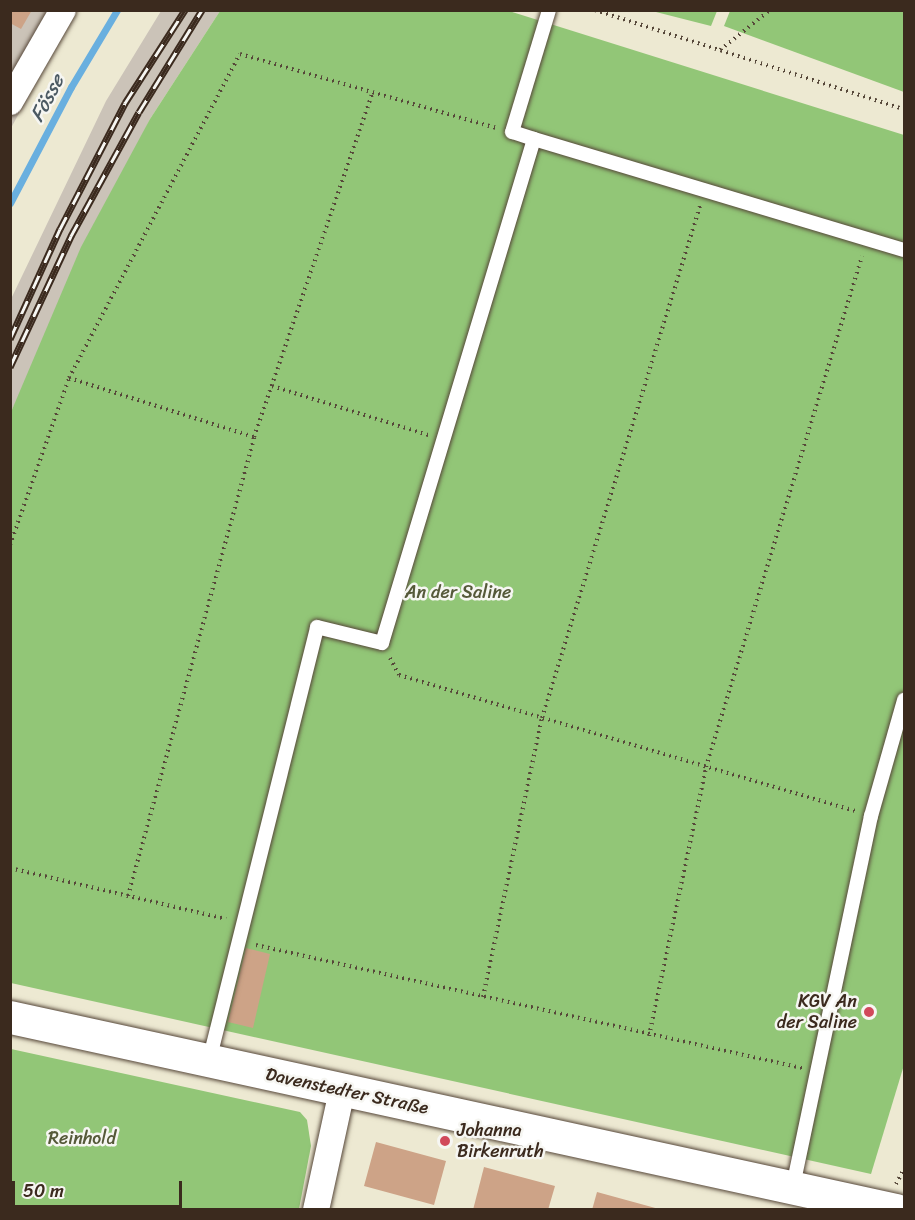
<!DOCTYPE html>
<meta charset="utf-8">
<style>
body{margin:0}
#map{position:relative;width:915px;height:1220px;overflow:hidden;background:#ede9d2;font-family:Sriracha,sans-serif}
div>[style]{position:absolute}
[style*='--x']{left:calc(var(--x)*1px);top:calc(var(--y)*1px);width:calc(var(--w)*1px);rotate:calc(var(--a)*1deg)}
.industrial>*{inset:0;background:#cbc3b8}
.green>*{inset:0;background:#92c677}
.stream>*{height:7px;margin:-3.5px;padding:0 3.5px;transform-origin:3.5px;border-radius:3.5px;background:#69afdf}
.building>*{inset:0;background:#cda387}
.path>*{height:4px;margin-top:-2px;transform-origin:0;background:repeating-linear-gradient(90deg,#564739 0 1.5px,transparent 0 6px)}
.roads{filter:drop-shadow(0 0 2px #564739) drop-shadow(0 0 2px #564739)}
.service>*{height:14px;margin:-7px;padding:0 7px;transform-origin:7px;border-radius:7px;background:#fff}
.minor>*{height:26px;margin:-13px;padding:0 13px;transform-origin:13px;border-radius:13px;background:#fff}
.tertiary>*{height:33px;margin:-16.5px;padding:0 16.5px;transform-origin:16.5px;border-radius:16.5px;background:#fff}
.rail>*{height:7px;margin-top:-3.5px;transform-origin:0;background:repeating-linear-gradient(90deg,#f6f6f2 0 14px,#3b2a1e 0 28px);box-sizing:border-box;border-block:2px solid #3b2a1e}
.dots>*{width:16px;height:16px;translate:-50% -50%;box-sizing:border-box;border:3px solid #f6f6f2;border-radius:50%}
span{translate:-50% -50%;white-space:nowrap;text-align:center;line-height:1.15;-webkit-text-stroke:5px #f6f6f2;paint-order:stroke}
.park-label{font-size:18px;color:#555939}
.poi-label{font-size:18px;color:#3b2a1e}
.right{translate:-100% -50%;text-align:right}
.left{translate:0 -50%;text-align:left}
.street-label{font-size:18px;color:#3b2a1e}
.water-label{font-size:20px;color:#4b5962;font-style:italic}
.frame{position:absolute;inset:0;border:12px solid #3b2a1e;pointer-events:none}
.scale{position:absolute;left:12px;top:1181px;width:170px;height:27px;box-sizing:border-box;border:3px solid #3b2a1e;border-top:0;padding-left:8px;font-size:18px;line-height:21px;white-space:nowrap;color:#3b2a1e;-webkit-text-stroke:4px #f6f6f2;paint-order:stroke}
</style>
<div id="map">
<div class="industrial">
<i style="clip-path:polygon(11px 11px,75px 11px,11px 128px)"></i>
<i style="clip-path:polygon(161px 11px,220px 11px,150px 119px,11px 412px,11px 299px,106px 101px)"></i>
</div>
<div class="green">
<i style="clip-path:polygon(220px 11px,509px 11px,904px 135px,904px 1065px,871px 1174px,11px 983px,11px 412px,81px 247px,150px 119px)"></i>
<i style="clip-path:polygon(652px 11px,717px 10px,717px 11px,711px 26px)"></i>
<i style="clip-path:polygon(730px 11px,904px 11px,904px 92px,724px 26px)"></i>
<i style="clip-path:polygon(11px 1049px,300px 1112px,307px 1120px,311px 1146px,299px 1209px,11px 1209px)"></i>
</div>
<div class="stream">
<i style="--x:10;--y:203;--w:131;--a:-62.3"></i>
<i style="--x:71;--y:87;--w:90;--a:-59.1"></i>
</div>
<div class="building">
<i style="clip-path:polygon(10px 10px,32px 10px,21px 29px,10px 23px)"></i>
<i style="clip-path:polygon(246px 948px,270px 954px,253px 1028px,228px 1022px)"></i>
<i style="clip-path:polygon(376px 1142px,446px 1161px,434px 1205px,364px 1186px)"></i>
<i style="clip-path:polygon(484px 1167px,555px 1186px,548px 1210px,473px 1210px)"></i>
<i style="clip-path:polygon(597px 1192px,659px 1209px,659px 1210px,592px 1210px)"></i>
</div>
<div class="path">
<i style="--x:595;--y:10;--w:324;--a:17.8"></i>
<i style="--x:720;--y:50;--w:64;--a:-38.7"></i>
<i style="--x:69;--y:378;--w:366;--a:-62.2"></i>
<i style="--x:240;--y:54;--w:266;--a:16.1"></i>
<i style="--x:272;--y:386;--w:164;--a:17.4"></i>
<i style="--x:10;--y:545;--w:177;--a:-70.5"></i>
<i style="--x:69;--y:378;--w:194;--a:17.7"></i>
<i style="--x:390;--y:658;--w:19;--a:62"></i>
<i style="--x:399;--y:675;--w:477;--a:16.6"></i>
<i style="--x:10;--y:868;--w:222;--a:13.3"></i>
<i style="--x:128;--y:896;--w:476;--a:-74.6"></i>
<i style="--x:254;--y:437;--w:362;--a:-71"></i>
<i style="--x:256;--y:945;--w:560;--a:12.7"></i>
<i style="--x:483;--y:997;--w:285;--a:-78.1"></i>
<i style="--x:542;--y:718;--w:536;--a:-72.85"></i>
<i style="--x:649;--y:1036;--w:275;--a:-78"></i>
<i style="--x:706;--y:767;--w:534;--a:-73.02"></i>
<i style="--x:896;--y:1184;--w:17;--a:-62"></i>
</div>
<div class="roads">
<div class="service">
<i style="--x:534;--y:139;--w:386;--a:16.7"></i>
<i style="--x:209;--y:1061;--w:447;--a:-76"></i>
<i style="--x:317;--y:627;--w:67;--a:13.8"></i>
<i style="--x:382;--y:643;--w:526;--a:-73.22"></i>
<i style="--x:534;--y:139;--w:23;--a:-162"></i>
<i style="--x:512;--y:132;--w:127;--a:-73.1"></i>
<i style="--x:793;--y:1186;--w:378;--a:-78.1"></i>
<i style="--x:871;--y:816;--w:121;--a:-74.1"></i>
</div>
<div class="minor">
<i style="--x:10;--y:102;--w:106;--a:-60.1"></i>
<i style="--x:316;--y:1210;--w:122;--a:-77.7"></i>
</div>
<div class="tertiary">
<i style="--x:10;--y:1017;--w:907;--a:12.29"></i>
</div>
</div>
<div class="rail">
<i style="--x:10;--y:339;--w:121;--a:-65.6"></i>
<i style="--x:60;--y:229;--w:142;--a:-62.7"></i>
<i style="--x:125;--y:103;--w:111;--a:-57.2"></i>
<i style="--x:10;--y:367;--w:145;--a:-65"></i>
<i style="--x:71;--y:236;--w:141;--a:-61.3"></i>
<i style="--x:139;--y:112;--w:120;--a:-58.3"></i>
</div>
<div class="dots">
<i style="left:869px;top:1012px;background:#d1495b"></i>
<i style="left:445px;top:1141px;background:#d1495b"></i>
</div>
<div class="park-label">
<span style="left:458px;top:592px">An der Saline</span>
<span style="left:82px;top:1138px">Reinhold</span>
</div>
<div class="poi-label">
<span class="right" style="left:857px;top:1012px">KGV An<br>der Saline</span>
<span class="left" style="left:457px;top:1141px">Johanna<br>Birkenruth</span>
</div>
<div class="street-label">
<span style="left:347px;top:1091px;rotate:12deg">Davenstedter Straße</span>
</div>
<div class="water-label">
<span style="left:47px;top:98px;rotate:-62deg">Fösse</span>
</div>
<div class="frame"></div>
<div class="scale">50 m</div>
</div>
